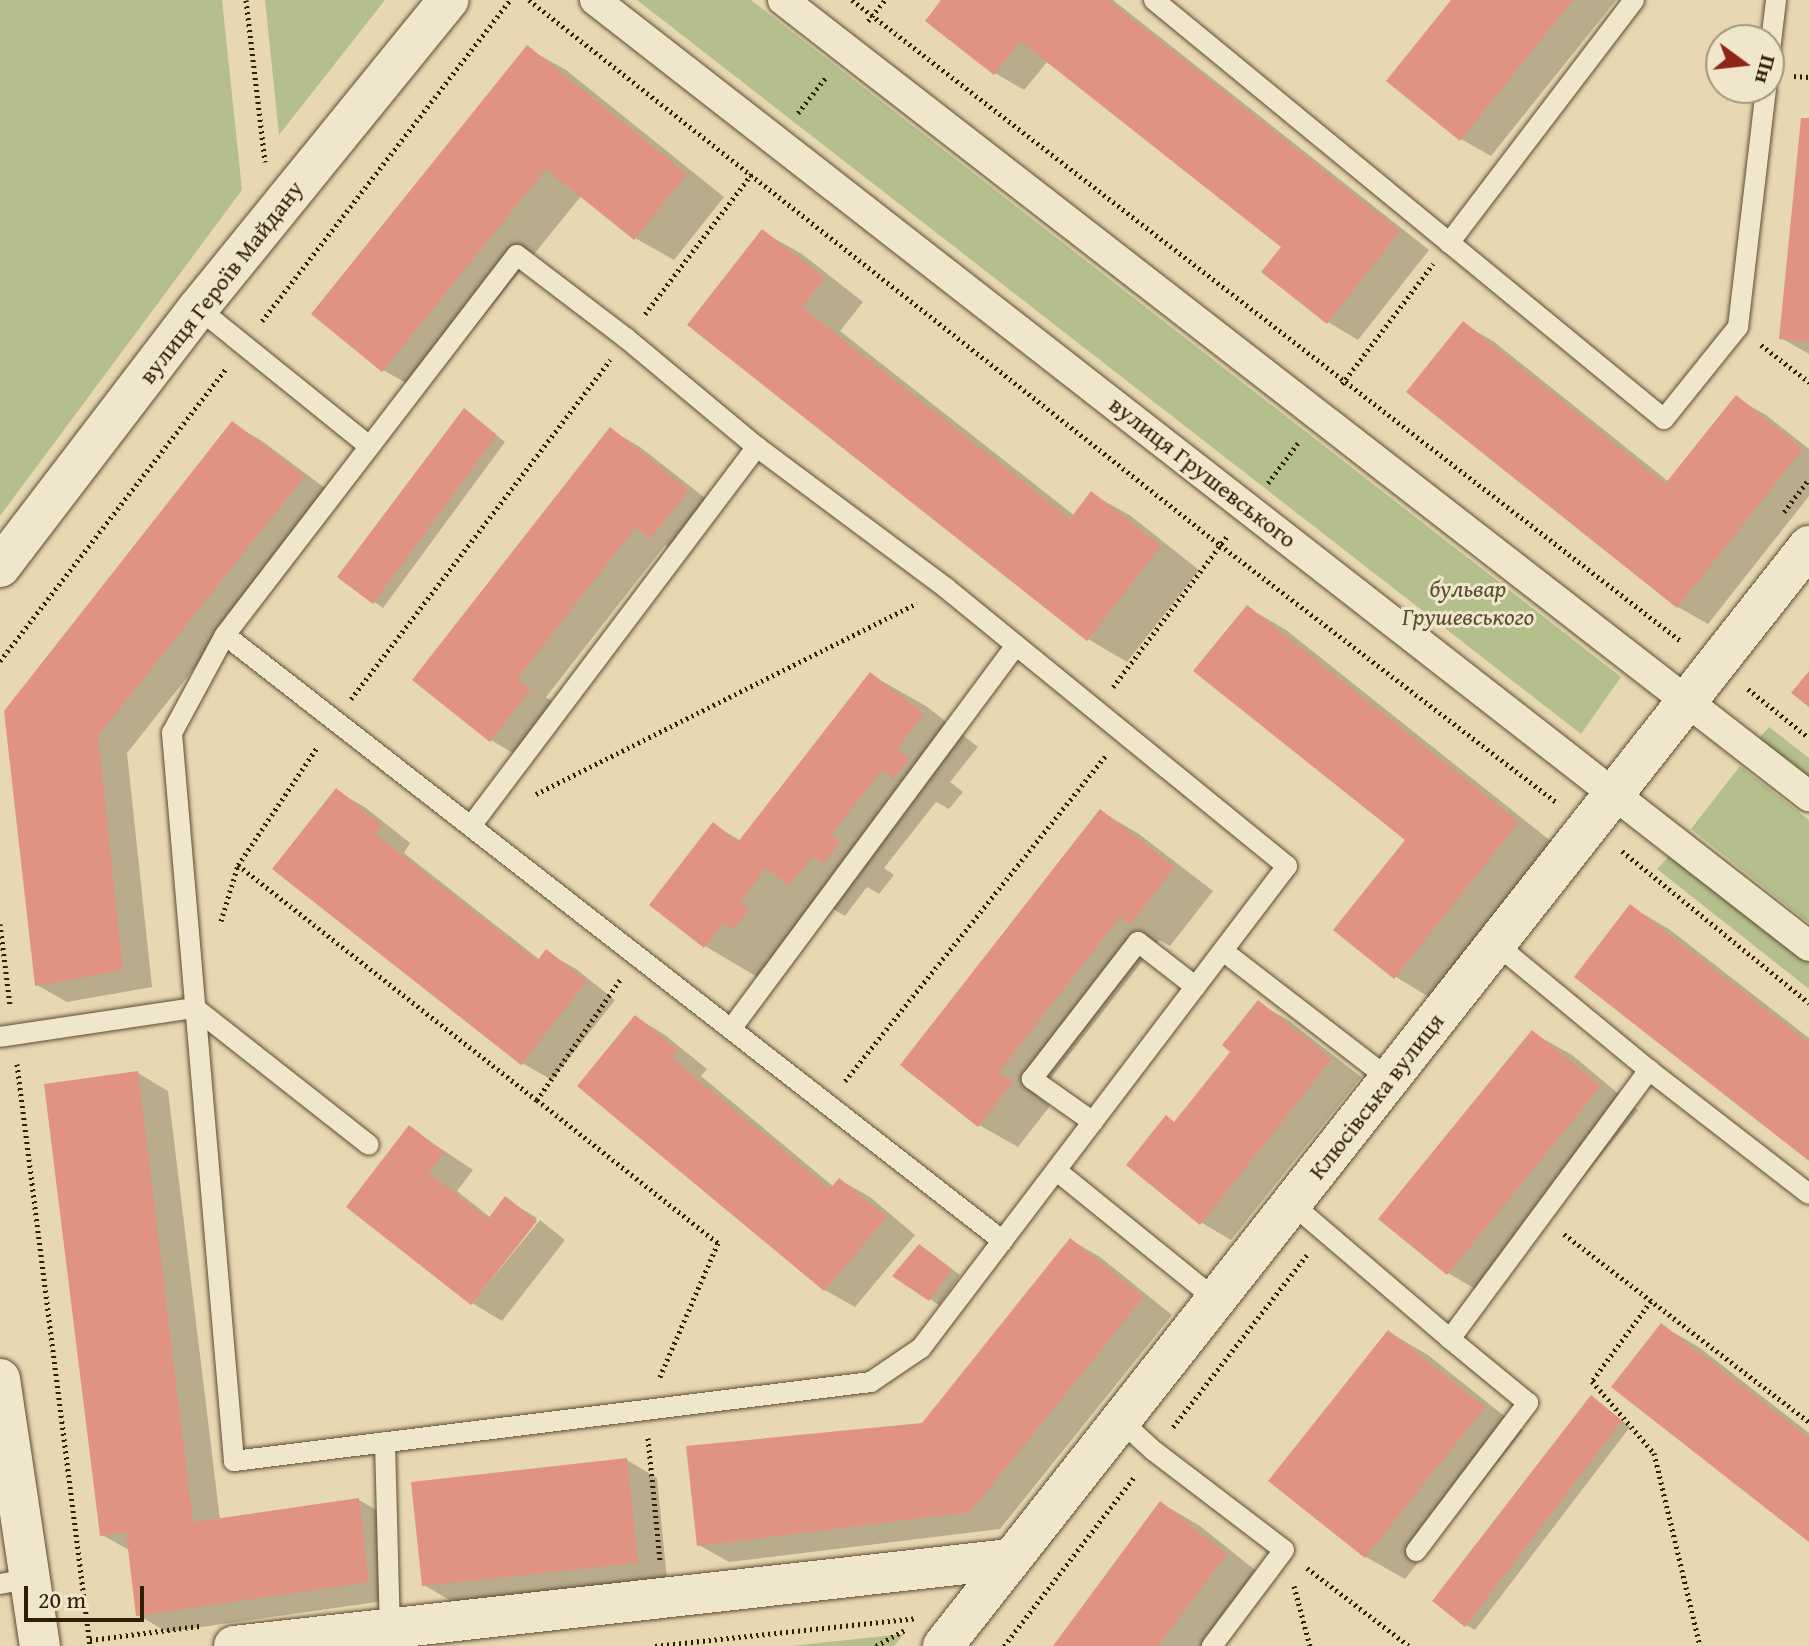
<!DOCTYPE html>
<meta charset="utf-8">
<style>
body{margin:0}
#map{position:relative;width:1809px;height:1646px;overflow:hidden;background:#e7d8b1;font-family:"Gentium Book Plus",serif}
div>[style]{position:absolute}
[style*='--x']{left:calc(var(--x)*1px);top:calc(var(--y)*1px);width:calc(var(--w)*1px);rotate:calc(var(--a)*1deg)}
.green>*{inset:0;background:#b5bf8c}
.shadow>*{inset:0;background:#0003}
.building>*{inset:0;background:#e19382}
.path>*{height:5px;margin-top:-2.5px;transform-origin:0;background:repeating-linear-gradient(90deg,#301e06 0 2px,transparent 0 6px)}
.roads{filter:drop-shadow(0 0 2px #5e4c31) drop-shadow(0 0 2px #5e4c31)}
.service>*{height:20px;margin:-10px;padding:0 10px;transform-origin:10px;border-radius:10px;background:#efe6cc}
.pedestrian>*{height:30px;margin:-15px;padding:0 15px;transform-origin:15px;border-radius:15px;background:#efe6cc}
.minor>*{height:40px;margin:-20px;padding:0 20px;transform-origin:20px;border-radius:20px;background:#efe6cc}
span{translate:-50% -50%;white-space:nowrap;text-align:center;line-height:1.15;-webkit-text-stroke:6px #efe6cc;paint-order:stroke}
.street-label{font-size:24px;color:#301e06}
.park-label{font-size:24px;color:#584e2e;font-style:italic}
.north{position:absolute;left:1705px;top:24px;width:80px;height:80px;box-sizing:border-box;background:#efe6cc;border:2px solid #a3967d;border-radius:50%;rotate:105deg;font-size:22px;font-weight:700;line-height:32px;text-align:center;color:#301e06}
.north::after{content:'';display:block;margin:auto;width:28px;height:36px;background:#8f2418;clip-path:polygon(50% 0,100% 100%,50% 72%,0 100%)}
.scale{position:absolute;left:24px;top:1586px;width:120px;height:36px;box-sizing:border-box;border:4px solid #301e06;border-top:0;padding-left:10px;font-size:24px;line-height:28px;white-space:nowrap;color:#301e06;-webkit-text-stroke:6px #efe6cc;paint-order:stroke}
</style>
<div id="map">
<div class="green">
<i style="clip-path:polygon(0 0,222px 0,242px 190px,0 516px)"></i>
<i style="clip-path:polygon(265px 0,385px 0,279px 135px)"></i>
<i style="clip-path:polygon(637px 0,751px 0,1621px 677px,1581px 734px)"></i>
<i style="clip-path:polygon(1769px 727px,1809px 758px,1809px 785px,1755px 743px)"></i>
<i style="clip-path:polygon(1740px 766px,1809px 820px,1809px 923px,1691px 829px)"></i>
<i style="clip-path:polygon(1674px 851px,1809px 959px,1809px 989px,1657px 869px)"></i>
<i style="clip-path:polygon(904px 1634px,894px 1646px,791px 1646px)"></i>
</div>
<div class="shadow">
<i style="clip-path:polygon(944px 0,1113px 0,1429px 250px,1358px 340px,1328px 322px,1264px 272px,1284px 247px,1048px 61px,1024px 90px,995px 73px)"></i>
<i style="clip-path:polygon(1454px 0,1616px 0,1491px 156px,1461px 139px)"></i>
<i style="clip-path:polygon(527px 48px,566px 70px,724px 197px,674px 260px,635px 238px,582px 195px,422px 392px,383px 370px)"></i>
<i style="clip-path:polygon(1809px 120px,1809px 354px,1781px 338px)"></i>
<i style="clip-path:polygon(763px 232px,802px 254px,863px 302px,840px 331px,1075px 516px,1092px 494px,1131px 516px,1199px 570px,1127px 662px,1088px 639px,690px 325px)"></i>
<i style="clip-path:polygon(1463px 324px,1493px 341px,1669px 482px,1736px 398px,1766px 415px,1809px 449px,1809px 496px,1708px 624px,1678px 607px)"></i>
<i style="clip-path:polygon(465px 410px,505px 442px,383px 608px,339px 577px)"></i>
<i style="clip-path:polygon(233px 424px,262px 441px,333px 494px,127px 753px,152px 987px,67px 1002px,37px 985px,6px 711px)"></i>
<i style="clip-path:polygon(611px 430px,640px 447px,718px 508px,681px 554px,665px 545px,546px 697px,560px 708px,521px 758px,491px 740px)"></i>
<i style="clip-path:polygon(1247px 607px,1286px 630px,1557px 846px,1434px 1000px,1396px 977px,1336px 930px,1408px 840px)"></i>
<i style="clip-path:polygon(871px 675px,926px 706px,978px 747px,950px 782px,963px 792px,949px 809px,936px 802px,884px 868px,894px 875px,879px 894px,867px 887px,845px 916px,819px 901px,759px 978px,705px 946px,714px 825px,741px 841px)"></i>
<i style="clip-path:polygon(337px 791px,366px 808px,410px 843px,404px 853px,540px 960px,546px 952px,576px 969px,615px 1000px,552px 1080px,522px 1063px)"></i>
<i style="clip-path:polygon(1100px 811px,1139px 834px,1213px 891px,1170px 946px,1159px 940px,1037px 1096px,1050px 1106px,1018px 1147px,979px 1125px,903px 1065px)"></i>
<i style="clip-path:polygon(1631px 907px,1669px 929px,1809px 1038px,1809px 1158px)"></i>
<i style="clip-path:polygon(1258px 1003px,1288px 1020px,1361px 1077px,1231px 1240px,1202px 1223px,1129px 1165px,1175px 1123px,1233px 1052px)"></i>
<i style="clip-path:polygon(636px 1017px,665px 1035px,707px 1069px,701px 1076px,834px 1187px,840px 1180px,870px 1197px,915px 1235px,855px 1307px,825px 1290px,579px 1086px)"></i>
<i style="clip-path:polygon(1533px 1033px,1572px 1055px,1638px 1110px,1487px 1296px,1448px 1273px)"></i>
<i style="clip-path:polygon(138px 1073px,168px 1091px,220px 1520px,359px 1500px,389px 1517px,398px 1599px,167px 1632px,138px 1615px,131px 1551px,102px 1535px)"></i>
<i style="clip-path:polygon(410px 1128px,473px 1170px,457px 1191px,491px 1218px,505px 1199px,537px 1218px,471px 1303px)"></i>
<i style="clip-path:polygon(540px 1220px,565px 1240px,502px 1321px,472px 1303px)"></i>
<i style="clip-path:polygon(1071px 1240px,1100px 1257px,1172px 1315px,1000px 1529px,729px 1562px,699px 1545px,923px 1425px)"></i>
<i style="clip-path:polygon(929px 1252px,960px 1275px,939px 1305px,895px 1276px)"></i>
<i style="clip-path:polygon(1661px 1325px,1700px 1348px,1809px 1433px,1809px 1539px)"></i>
<i style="clip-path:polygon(1389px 1332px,1428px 1355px,1523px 1431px,1405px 1579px,1366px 1557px)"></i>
<i style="clip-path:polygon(1600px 1403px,1630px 1427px,1475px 1630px,1466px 1625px)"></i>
<i style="clip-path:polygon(627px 1460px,657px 1478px,667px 1579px,453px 1602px,424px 1585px)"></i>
<i style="clip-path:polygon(1161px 1503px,1200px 1526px,1265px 1578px,1214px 1646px,1055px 1646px)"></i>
</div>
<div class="building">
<i style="clip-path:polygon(941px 0,1108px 0,1400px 231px,1327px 324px,1261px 272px,1281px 247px,1020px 41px,994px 75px,925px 21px)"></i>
<i style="clip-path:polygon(1451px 0,1573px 0,1460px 141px,1386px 81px)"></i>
<i style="clip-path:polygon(527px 45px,687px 174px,634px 240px,546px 169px,382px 372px,311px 314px)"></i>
<i style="clip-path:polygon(1801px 118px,1809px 118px,1809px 342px,1779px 339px)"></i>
<i style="clip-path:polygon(762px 229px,825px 278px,802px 307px,1070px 519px,1091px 491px,1161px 546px,1087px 641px,687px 325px)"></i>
<i style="clip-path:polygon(1463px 321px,1665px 484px,1736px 395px,1803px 449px,1677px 608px,1406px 392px)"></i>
<i style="clip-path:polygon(464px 408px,497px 435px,373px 604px,337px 577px)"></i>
<i style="clip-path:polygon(232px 421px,305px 476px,98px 736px,123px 970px,35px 986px,4px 711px)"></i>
<i style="clip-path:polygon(610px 427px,689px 490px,650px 539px,636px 527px,517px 679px,531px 689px,490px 742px,412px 680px)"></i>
<i style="clip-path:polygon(1247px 605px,1519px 822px,1394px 979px,1333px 930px,1405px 840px,1193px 671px)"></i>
<i style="clip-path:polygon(1809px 671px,1809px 707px,1791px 693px)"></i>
<i style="clip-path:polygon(870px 672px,924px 714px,897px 749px,909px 759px,893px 779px,882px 770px,831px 835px,840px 842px,823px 864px,813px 856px,789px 886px,766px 868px,740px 902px,749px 909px,733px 930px,724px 922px,704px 948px,649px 905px,713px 822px,738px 842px)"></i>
<i style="clip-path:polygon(336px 788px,382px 825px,375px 834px,537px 961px,546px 949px,587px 981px,521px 1065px,272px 869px)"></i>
<i style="clip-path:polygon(1100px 809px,1175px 867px,1130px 925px,1120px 917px,999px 1072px,1013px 1082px,978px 1127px,900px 1065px)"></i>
<i style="clip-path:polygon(1630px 904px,1809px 1043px,1809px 1161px,1574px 977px)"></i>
<i style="clip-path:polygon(1258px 1000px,1332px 1059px,1200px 1225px,1126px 1165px,1166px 1115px,1174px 1122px,1230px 1052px,1222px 1045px)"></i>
<i style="clip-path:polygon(635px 1015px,678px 1050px,672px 1058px,830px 1189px,839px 1178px,887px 1217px,824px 1291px,577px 1086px)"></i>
<i style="clip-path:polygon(1532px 1030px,1601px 1086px,1447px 1275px,1378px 1219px)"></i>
<i style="clip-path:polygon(138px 1071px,193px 1522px,359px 1498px,369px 1582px,136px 1616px,126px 1532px,100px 1536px,44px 1084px)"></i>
<i style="clip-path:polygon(409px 1125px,444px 1152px,429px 1173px,488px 1219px,505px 1196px,537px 1221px,471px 1305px,346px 1207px)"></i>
<i style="clip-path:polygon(1070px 1238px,1144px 1297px,970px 1512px,697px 1546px,686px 1446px,922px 1423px)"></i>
<i style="clip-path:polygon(919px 1244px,952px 1269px,929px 1301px,892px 1276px)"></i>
<i style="clip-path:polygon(1661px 1323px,1809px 1438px,1809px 1542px,1611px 1387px)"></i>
<i style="clip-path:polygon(1388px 1330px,1485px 1407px,1365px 1558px,1268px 1481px)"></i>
<i style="clip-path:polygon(1591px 1395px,1622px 1421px,1465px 1627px,1432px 1601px)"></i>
<i style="clip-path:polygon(627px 1458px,638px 1563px,422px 1586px,411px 1482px)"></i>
<i style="clip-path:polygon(1160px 1501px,1227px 1554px,1158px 1646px,1053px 1646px)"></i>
</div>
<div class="path">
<i style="--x:246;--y:0;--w:163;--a:83.3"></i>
<i style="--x:529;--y:0;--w:880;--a:38.26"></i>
<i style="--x:1220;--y:545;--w:423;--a:37.4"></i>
<i style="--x:852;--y:0;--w:1049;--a:37.72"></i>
<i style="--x:868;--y:21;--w:27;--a:-51"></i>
<i style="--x:1794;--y:76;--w:15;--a:4"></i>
<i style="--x:798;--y:113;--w:46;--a:-52.1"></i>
<i style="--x:645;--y:314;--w:178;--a:-52.7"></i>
<i style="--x:262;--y:321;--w:406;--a:-52.3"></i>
<i style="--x:1761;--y:345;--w:61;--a:37.6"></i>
<i style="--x:1342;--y:384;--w:151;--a:-52.8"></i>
<i style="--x:1268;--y:483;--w:50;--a:-53.1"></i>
<i style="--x:1784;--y:512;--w:41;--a:-52.9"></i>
<i style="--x:0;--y:661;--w:371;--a:-52.3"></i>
<i style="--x:1113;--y:687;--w:191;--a:-52.9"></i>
<i style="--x:1748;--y:689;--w:78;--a:38.8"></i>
<i style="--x:351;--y:699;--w:427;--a:-52.6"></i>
<i style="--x:536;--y:794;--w:426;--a:-26.6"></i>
<i style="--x:1622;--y:851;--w:241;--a:39.1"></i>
<i style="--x:238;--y:865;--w:380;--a:38.2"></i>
<i style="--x:221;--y:921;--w:59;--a:-73.1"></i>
<i style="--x:238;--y:865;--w:143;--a:-56.1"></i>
<i style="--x:0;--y:924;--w:83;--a:83"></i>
<i style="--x:620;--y:980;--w:146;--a:124.7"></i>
<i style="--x:537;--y:1100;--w:231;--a:38.3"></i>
<i style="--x:718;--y:1243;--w:148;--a:113.5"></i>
<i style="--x:17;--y:1064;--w:587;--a:82.85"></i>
<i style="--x:845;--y:1081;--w:418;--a:-51.3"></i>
<i style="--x:1564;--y:1234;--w:309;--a:37.5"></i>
<i style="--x:1651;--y:1301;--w:99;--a:126.4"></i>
<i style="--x:1592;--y:1381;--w:95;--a:49.3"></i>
<i style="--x:1654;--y:1453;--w:198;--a:76.6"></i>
<i style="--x:1173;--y:1427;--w:218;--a:-52.1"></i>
<i style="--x:648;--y:1438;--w:123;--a:84.4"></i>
<i style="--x:1307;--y:1568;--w:128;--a:37.4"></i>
<i style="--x:1294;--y:1586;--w:62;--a:75.1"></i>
<i style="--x:90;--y:1640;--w:110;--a:-7.3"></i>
<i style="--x:655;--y:1646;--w:262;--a:-6.1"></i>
<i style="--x:876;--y:1646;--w:35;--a:-29"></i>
<i style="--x:1004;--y:1646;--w:215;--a:-52.4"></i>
</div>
<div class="roads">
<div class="service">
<i style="--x:1154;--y:0;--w:660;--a:39.41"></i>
<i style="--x:1664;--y:419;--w:118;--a:-51.2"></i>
<i style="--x:1738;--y:327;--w:241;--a:-83.3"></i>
<i style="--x:1769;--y:59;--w:59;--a:-83.2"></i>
<i style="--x:1449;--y:243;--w:305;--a:-52.7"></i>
<i style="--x:517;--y:255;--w:137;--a:37.3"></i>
<i style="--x:626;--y:338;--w:170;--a:39.8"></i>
<i style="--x:757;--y:447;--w:236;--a:36.7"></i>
<i style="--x:946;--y:588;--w:440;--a:39.2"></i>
<i style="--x:1287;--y:866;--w:605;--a:127.21"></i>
<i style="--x:921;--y:1348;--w:60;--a:145.8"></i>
<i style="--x:871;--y:1382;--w:642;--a:172.93"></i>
<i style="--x:234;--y:1461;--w:731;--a:-94.87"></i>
<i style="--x:172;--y:733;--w:111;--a:-61.6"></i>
<i style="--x:225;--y:635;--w:479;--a:-52.5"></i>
<i style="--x:198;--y:308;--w:220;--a:38.9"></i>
<i style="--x:225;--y:635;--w:986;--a:37.92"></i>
<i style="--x:471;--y:826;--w:475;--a:-53"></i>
<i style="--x:1496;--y:944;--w:198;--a:39.5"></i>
<i style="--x:1649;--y:1070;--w:202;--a:37.8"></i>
<i style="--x:1223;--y:951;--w:210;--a:37.6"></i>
<i style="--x:731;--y:1029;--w:478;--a:-53.4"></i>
<i style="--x:0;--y:1037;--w:197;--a:-8.5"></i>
<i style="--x:195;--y:1008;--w:221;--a:38.2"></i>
<i style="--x:1093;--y:1122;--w:75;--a:-144.8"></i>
<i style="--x:1032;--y:1079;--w:173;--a:-52.3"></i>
<i style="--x:1138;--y:942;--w:73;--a:37.8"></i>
<i style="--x:1057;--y:1171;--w:203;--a:39"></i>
<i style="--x:1291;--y:1203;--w:209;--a:40.5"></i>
<i style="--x:1450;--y:1339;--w:335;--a:-53.5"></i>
<i style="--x:1120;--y:1420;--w:46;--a:42.4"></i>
<i style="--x:1154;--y:1451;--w:163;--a:37.3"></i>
<i style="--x:1284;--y:1550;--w:120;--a:126.9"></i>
<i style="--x:385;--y:1442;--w:187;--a:88.5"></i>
<i style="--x:1416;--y:1551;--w:186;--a:-52.9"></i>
<i style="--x:1528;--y:1403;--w:101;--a:-140.6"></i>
<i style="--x:0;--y:1584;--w:29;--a:-10"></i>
</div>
<div class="pedestrian">
<i style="--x:595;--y:0;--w:1539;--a:37.93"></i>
<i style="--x:783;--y:0;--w:1299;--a:37.81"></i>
</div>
<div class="minor">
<i style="--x:0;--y:567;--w:326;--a:-52.6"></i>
<i style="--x:198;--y:308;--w:397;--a:-50.9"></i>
<i style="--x:0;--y:1379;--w:270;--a:81.5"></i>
<i style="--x:234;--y:1646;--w:781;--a:-6.4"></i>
<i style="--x:943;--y:1646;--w:1400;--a:-51.79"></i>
</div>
</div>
<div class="street-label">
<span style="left:221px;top:282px;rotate:-52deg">вулиця Героїв Майдану</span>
<span style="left:1203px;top:472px;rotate:38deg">вулиця Грушевського</span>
<span style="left:1376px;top:1096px;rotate:-52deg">Клюсівська вулиця</span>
</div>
<div class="park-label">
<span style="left:1468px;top:603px">бульвар<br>Грушевського</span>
</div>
<div class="north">Пн</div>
<div class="scale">20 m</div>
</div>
